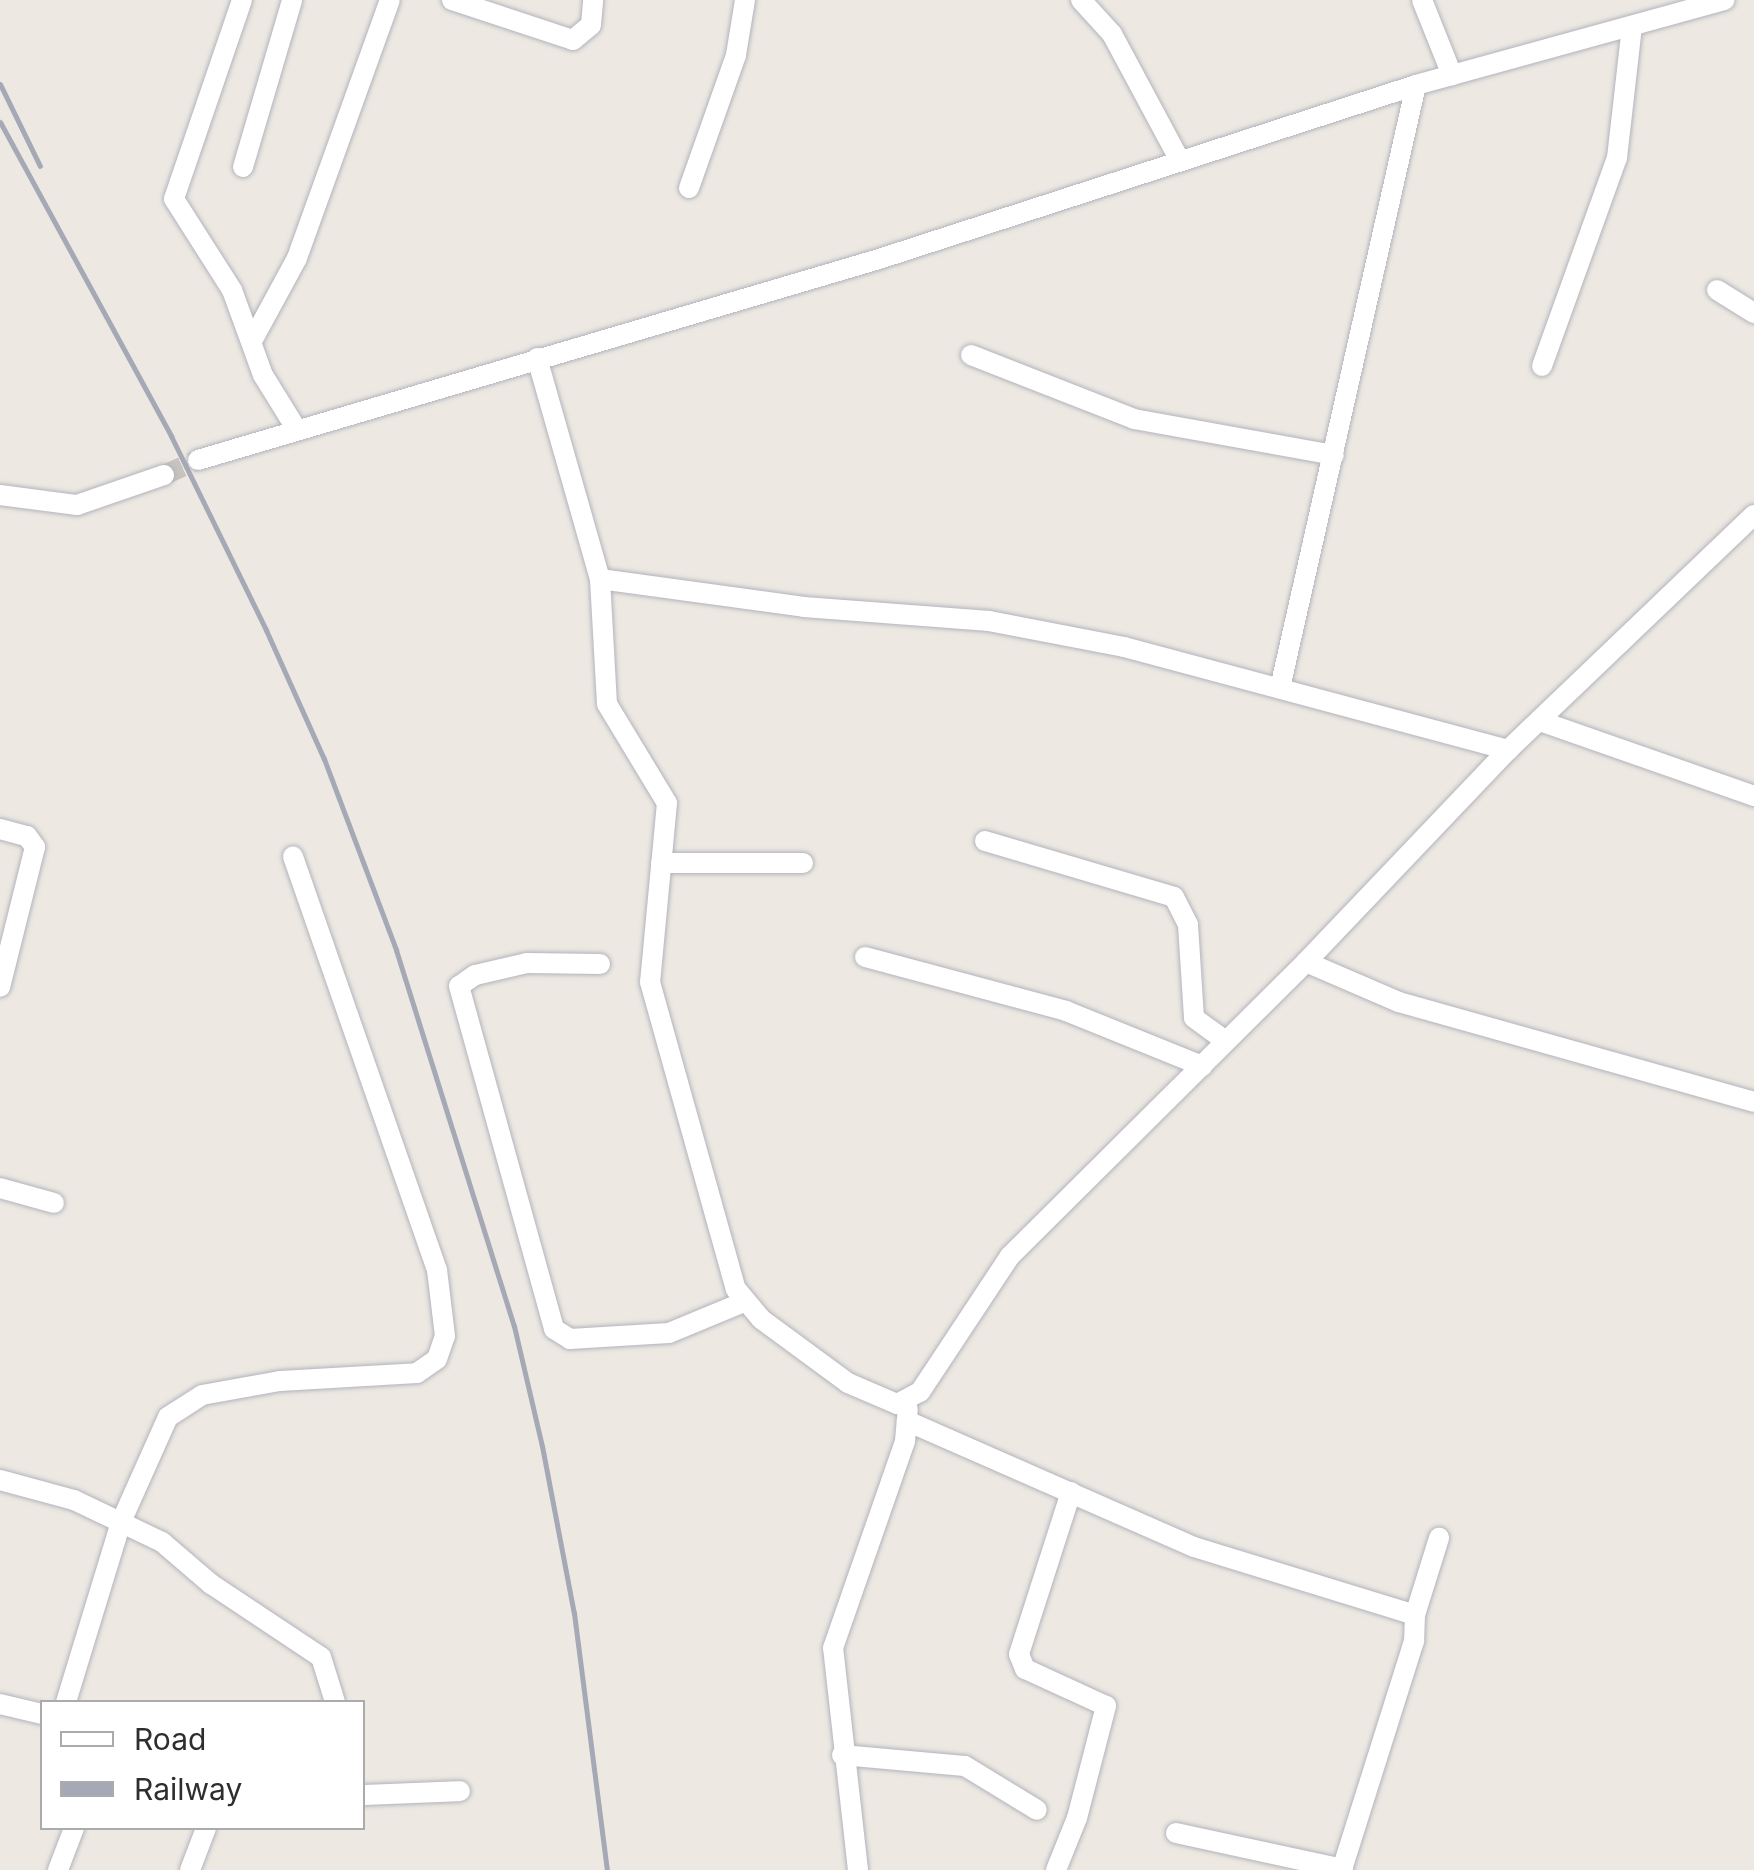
<!DOCTYPE html>
<style>
body{margin:0}
#map{position:relative;width:1754px;height:1870px;overflow:hidden;background:#ede8e2;font-family:Inter,sans-serif}
div>[style]{position:absolute}
[style*='--x']{left:calc(var(--x)*1px);top:calc(var(--y)*1px);width:calc(var(--w)*1px);rotate:calc(var(--a)*1deg)}
.minor-tunnel>*{height:20px;margin-top:-10px;transform-origin:0;background:repeating-linear-gradient(90deg,#c7c3be 0 20px,transparent 0 30px)}
.roads{filter:drop-shadow(0 0 2px #b2b4bc) drop-shadow(0 0 2px #b2b4bc)}
.minor>*{height:20px;margin:-10px;padding:0 10px;transform-origin:10px;border-radius:10px;background:#fff}
.rail>*{height:5px;margin:-2.5px;padding:0 2.5px;transform-origin:2.5px;border-radius:2.5px;background:#a5a8b5}
span{translate:-50% -50%;white-space:nowrap;text-align:center;line-height:1.15;-webkit-text-stroke:8px #fff;paint-order:stroke}
.legend{position:absolute;left:40px;top:1700px;width:325px;height:130px;box-sizing:border-box;background:#fff;border:2px solid #ababab;margin:0;padding:12px 18px;list-style:none;font-size:30px;color:#2e2e2e}
.legend li{display:flex;align-items:center;gap:20px;height:50px}
.legend b{width:50px;border:2px solid #ababab}
</style>
<div id="map">
<div class="minor-tunnel">
<i style="--x:164;--y:475;--w:37;--a:-24"></i>
</div>
<div class="roads">
<div class="minor">
<i style="--x:242;--y:0;--w:210;--a:108.9"></i>
<i style="--x:174;--y:199;--w:108;--a:57.5"></i>
<i style="--x:232;--y:290;--w:90;--a:70"></i>
<i style="--x:263;--y:375;--w:65;--a:58.3"></i>
<i style="--x:452;--y:0;--w:127;--a:18.3"></i>
<i style="--x:573;--y:40;--w:23;--a:-40"></i>
<i style="--x:591;--y:25;--w:25;--a:-85"></i>
<i style="--x:1081;--y:0;--w:46;--a:47.6"></i>
<i style="--x:1112;--y:34;--w:142;--a:61.8"></i>
<i style="--x:1422;--y:0;--w:81;--a:68.2"></i>
<i style="--x:243;--y:167;--w:174;--a:-73.6"></i>
<i style="--x:689;--y:188;--w:141;--a:-70.5"></i>
<i style="--x:736;--y:55;--w:56;--a:-80.7"></i>
<i style="--x:1717;--y:290;--w:44;--a:31.9"></i>
<i style="--x:252;--y:341;--w:94;--a:-61.5"></i>
<i style="--x:297;--y:258;--w:274;--a:-70.2"></i>
<i style="--x:971;--y:355;--w:175;--a:21.4"></i>
<i style="--x:1134;--y:419;--w:203;--a:10.2"></i>
<i style="--x:537;--y:358;--w:230;--a:74.1"></i>
<i style="--x:600;--y:579;--w:125;--a:86.8"></i>
<i style="--x:607;--y:704;--w:116;--a:58.8"></i>
<i style="--x:667;--y:803;--w:180;--a:95.4"></i>
<i style="--x:650;--y:982;--w:319;--a:74.4"></i>
<i style="--x:736;--y:1289;--w:39;--a:50"></i>
<i style="--x:761;--y:1319;--w:108;--a:36.3"></i>
<i style="--x:848;--y:1383;--w:53;--a:23.2"></i>
<i style="--x:897;--y:1404;--w:26;--a:-28"></i>
<i style="--x:920;--y:1392;--w:163;--a:-56.5"></i>
<i style="--x:1010;--y:1256;--w:417;--a:-44.8"></i>
<i style="--x:1306;--y:962;--w:293;--a:-46.4"></i>
<i style="--x:1508;--y:750;--w:340;--a:-43.7"></i>
<i style="--x:1542;--y:366;--w:221;--a:-70.2"></i>
<i style="--x:1617;--y:158;--w:132;--a:-83.5"></i>
<i style="--x:198;--y:460;--w:710;--a:-16.44"></i>
<i style="--x:879;--y:259;--w:564;--a:-17.95"></i>
<i style="--x:1416;--y:85;--w:320;--a:-15.4"></i>
<i style="--x:0;--y:495;--w:78;--a:7.4"></i>
<i style="--x:77;--y:505;--w:92;--a:-19"></i>
<i style="--x:600;--y:579;--w:206;--a:7.8"></i>
<i style="--x:804;--y:607;--w:186;--a:4.3"></i>
<i style="--x:989;--y:621;--w:137;--a:10.9"></i>
<i style="--x:1124;--y:647;--w:398;--a:15"></i>
<i style="--x:1280;--y:688;--w:618;--a:-77.29"></i>
<i style="--x:1540;--y:721;--w:227;--a:19.3"></i>
<i style="--x:0;--y:829;--w:28;--a:15"></i>
<i style="--x:27;--y:836;--w:14;--a:54"></i>
<i style="--x:35;--y:847;--w:144;--a:104"></i>
<i style="--x:985;--y:841;--w:197;--a:16.5"></i>
<i style="--x:1174;--y:897;--w:31;--a:63"></i>
<i style="--x:1188;--y:925;--w:93;--a:86.3"></i>
<i style="--x:1194;--y:1018;--w:39;--a:36"></i>
<i style="--x:661;--y:863;--w:142;--a:0"></i>
<i style="--x:865;--y:957;--w:208;--a:15"></i>
<i style="--x:1066;--y:1011;--w:147;--a:22"></i>
<i style="--x:1306;--y:962;--w:101;--a:23.3"></i>
<i style="--x:1399;--y:1002;--w:369;--a:15.7"></i>
<i style="--x:600;--y:964;--w:73;--a:-179.2"></i>
<i style="--x:527;--y:963;--w:53;--a:167"></i>
<i style="--x:475;--y:975;--w:19;--a:145"></i>
<i style="--x:459;--y:986;--w:356;--a:74.5"></i>
<i style="--x:554;--y:1329;--w:19;--a:32"></i>
<i style="--x:570;--y:1339;--w:99;--a:-3.5"></i>
<i style="--x:669;--y:1333;--w:81;--a:-22.5"></i>
<i style="--x:0;--y:1188;--w:56;--a:15.5"></i>
<i style="--x:907;--y:1421;--w:313;--a:23.7"></i>
<i style="--x:1194;--y:1547;--w:231;--a:17.1"></i>
<i style="--x:1415;--y:1615;--w:26;--a:92"></i>
<i style="--x:1414;--y:1641;--w:240;--a:107.5"></i>
<i style="--x:0;--y:1480;--w:77;--a:15.1"></i>
<i style="--x:74;--y:1500;--w:98;--a:25.5"></i>
<i style="--x:162;--y:1542;--w:65;--a:40.6"></i>
<i style="--x:211;--y:1584;--w:132;--a:33.6"></i>
<i style="--x:321;--y:1657;--w:47;--a:72.7"></i>
<i style="--x:1415;--y:1615;--w:81;--a:-72.7"></i>
<i style="--x:66;--y:1702;--w:188;--a:-73"></i>
<i style="--x:121;--y:1522;--w:115;--a:-65.9"></i>
<i style="--x:168;--y:1417;--w:40;--a:-32.9"></i>
<i style="--x:202;--y:1395;--w:79;--a:-10.2"></i>
<i style="--x:280;--y:1381;--w:137;--a:-3.3"></i>
<i style="--x:417;--y:1373;--w:24;--a:-35"></i>
<i style="--x:437;--y:1359;--w:24;--a:-71"></i>
<i style="--x:445;--y:1336;--w:66;--a:-96.9"></i>
<i style="--x:437;--y:1270;--w:438;--a:-109.2"></i>
<i style="--x:0;--y:1704;--w:43;--a:13.4"></i>
<i style="--x:842;--y:1755;--w:123;--a:5.1"></i>
<i style="--x:965;--y:1766;--w:84;--a:31.4"></i>
<i style="--x:362;--y:1795;--w:98;--a:-2.3"></i>
<i style="--x:1176;--y:1833;--w:171;--a:12.2"></i>
<i style="--x:58;--y:1870;--w:45;--a:-69.1"></i>
<i style="--x:190;--y:1870;--w:45;--a:-69.1"></i>
<i style="--x:858;--y:1870;--w:223;--a:-96.4"></i>
<i style="--x:833;--y:1648;--w:219;--a:-70.8"></i>
<i style="--x:905;--y:1441;--w:32;--a:-85"></i>
<i style="--x:1056;--y:1870;--w:56;--a:-68"></i>
<i style="--x:1077;--y:1818;--w:116;--a:-75.5"></i>
<i style="--x:1106;--y:1706;--w:89;--a:-155.4"></i>
<i style="--x:1025;--y:1669;--w:16;--a:-112"></i>
<i style="--x:1019;--y:1654;--w:170;--a:-72.2"></i>
</div>
</div>
<div class="rail">
<i style="--x:0;--y:84;--w:91;--a:64"></i>
<i style="--x:0;--y:122;--w:358;--a:61.4"></i>
<i style="--x:171;--y:436;--w:216;--a:63.9"></i>
<i style="--x:266;--y:630;--w:141;--a:65.8"></i>
<i style="--x:324;--y:759;--w:204;--a:69.3"></i>
<i style="--x:396;--y:950;--w:394;--a:72.6"></i>
<i style="--x:514;--y:1326;--w:123;--a:76.9"></i>
<i style="--x:542;--y:1446;--w:170;--a:79.2"></i>
<i style="--x:574;--y:1613;--w:259;--a:82.7"></i>
</div>
<ul class="legend">
<li><b style="height:12px;background:#fff"></b>Road</li>
<li><b style="height:12px;background:#a5a8b5"></b>Railway</li>
</ul>
</div>
